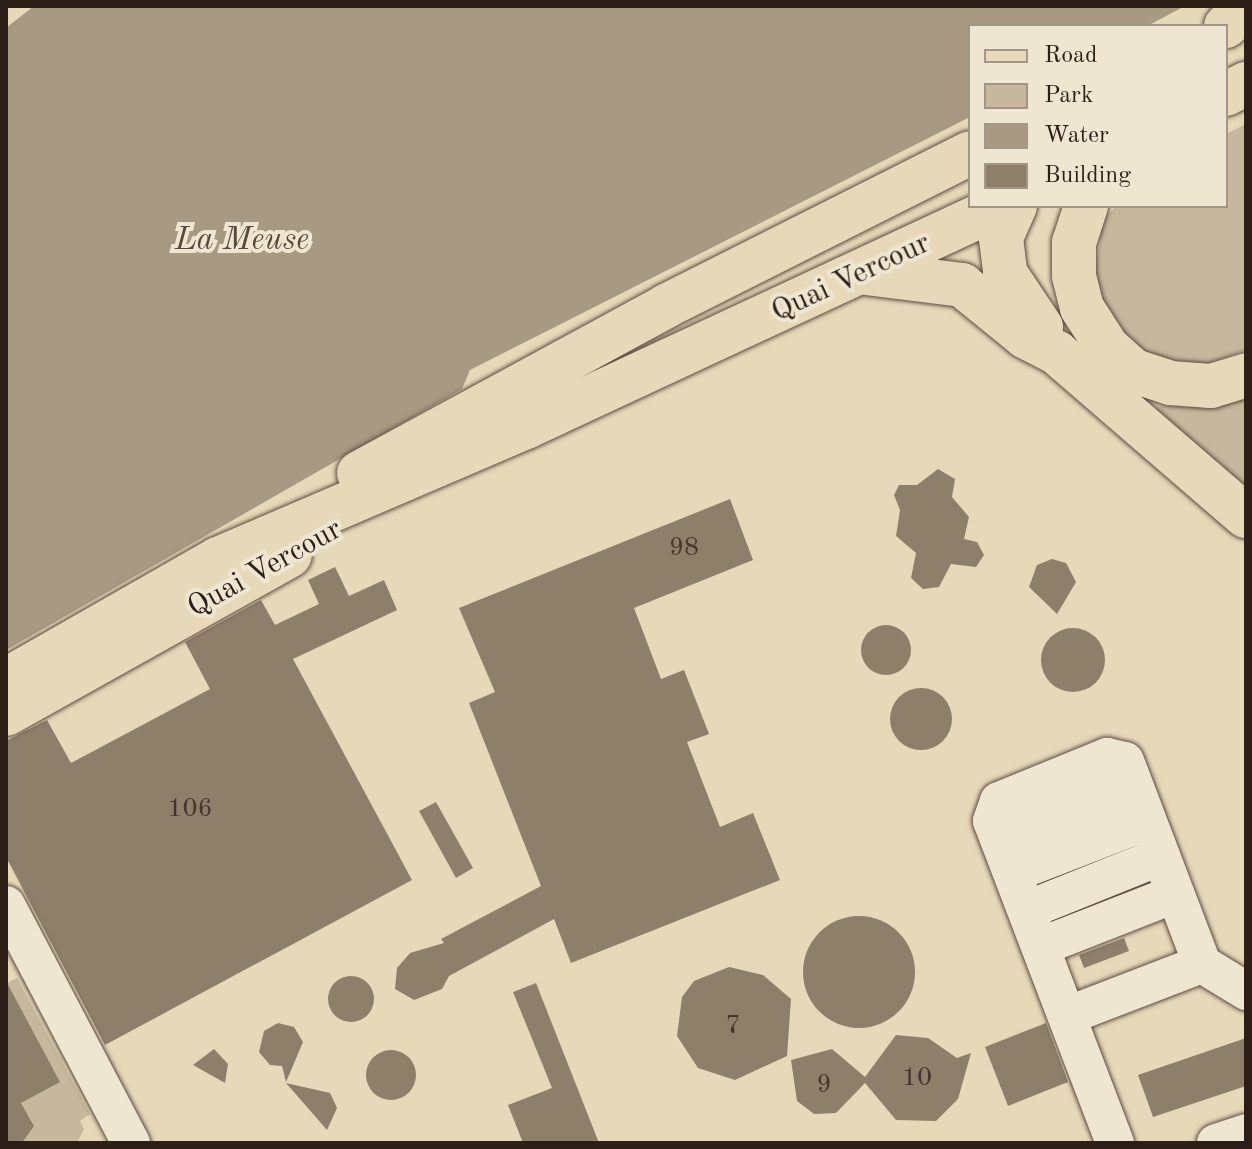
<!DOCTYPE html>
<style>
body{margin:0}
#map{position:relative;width:1252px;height:1149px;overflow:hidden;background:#e7d8b9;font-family:"Old Standard TT",serif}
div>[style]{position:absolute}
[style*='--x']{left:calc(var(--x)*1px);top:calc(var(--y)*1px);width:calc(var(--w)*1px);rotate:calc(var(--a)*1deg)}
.green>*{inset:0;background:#c7b89d}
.water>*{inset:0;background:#a89982}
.building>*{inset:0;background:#8e7f6b}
.round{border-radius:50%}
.roads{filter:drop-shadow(0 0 2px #5c4c40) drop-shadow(0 0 2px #5c4c40)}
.minor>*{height:38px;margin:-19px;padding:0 19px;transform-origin:19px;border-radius:19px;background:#efe6d2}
.major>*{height:44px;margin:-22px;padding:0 22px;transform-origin:22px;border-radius:22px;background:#e7d8b9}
.highway>*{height:44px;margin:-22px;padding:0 22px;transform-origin:22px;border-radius:22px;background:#e7d8b9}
span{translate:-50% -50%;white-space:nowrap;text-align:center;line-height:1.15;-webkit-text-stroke:8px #efe6d2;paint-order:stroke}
.number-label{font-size:26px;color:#45362c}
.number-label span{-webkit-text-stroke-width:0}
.street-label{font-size:30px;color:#2d1e17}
.water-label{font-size:32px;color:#58493c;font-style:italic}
.frame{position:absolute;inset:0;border:8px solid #2d1e17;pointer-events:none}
.legend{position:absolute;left:968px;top:24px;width:260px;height:184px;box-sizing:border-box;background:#efe6d2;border:2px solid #a19687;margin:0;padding:10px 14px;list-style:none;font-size:24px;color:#2d1e17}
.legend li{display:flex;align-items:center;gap:16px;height:40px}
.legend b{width:40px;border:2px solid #a19687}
</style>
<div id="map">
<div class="green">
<i style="clip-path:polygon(1246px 124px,1246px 350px,1192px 369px,1145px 356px,1110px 319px,1101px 297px,1096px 274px,1102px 221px,1116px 206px,1226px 206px,1226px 134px)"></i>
<i style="clip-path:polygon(1246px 393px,1246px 494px,1154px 408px)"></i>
<i style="clip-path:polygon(17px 978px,90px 1114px,80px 1121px,84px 1129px,77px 1143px,22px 1143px,34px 1126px,21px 1103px,7px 983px)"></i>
</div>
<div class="water">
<i style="clip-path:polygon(34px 6px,1185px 6px,1147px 26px,970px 26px,970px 117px,470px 370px,462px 389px,6px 650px,6px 28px)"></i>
</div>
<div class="building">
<i style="clip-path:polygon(938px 469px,955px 479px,952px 497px,969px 517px,964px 539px,977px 542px,984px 555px,976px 567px,951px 564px,939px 587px,923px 589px,911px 578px,916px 553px,896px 536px,900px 510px,894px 495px,899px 485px,917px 485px)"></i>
<i style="clip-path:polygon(730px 499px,753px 560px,634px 608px,661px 679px,684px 670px,709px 734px,687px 742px,720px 827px,753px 813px,780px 880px,571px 963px,554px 919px,449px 976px,442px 989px,414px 1000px,395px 989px,397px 968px,410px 953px,444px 943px,441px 939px,541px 886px,469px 703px,495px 692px,459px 608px)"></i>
<i style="clip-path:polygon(1052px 559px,1066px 563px,1076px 582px,1057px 614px,1029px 587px,1037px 565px)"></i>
<i style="clip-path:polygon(335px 567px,349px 596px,384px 580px,397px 610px,293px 659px,412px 880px,105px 1045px,6px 857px,6px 741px,47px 720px,71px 763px,210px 689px,185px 642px,261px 600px,275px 625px,319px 604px,308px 580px)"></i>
<i class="round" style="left:861px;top:625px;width:50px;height:50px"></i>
<i class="round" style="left:1041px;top:628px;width:64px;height:64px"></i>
<i class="round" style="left:890px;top:688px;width:62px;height:62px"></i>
<i style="clip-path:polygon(436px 802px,473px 868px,456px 878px,419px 811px)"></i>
<i class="round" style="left:803px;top:916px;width:112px;height:112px"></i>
<i style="clip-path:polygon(1124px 938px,1129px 951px,1084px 968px,1079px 955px)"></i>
<i style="clip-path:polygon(729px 967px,763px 975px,791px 999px,787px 1056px,735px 1080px,698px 1068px,677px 1036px,682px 997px,694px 981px)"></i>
<i class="round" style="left:328px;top:976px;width:46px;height:46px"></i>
<i style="clip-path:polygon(6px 981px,60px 1082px,21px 1103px,34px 1126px,22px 1143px,6px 1143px)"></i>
<i style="clip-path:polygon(536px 983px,599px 1143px,523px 1143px,508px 1105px,552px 1088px,513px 992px)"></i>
<i style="clip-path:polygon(278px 1023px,294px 1027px,303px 1042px,286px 1082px,282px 1066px,270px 1065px,259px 1052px,264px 1031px)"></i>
<i style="clip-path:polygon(1046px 1023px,1068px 1082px,1008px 1106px,985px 1047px)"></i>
<i style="clip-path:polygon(896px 1035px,928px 1038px,957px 1058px,971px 1053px,958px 1099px,936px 1121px,896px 1120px,865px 1083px,836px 1113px,814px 1114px,797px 1101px,791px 1060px,832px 1049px,865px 1077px)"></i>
<i style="clip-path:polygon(1246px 1038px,1246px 1086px,1153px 1117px,1138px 1075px)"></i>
<i style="clip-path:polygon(214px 1049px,228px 1064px,225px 1083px,193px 1065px)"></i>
<i class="round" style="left:366px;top:1050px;width:50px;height:50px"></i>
<i style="clip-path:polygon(286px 1083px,330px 1093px,337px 1108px,327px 1130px)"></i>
</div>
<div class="roads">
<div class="minor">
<i style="--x:999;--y:839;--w:145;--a:-21.4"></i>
<i style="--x:1013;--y:873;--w:144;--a:-21.2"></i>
<i style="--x:6;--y:905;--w:269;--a:62.3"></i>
<i style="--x:1027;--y:910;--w:144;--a:-21.9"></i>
<i style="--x:1042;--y:946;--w:143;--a:-21.4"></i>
<i style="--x:1069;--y:1015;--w:142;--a:-21"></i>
<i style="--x:1115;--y:1143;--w:345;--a:-110.9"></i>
<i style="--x:992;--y:821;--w:21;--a:-71"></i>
<i style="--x:999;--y:801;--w:117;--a:-22.2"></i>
<i style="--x:1107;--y:757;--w:18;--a:13"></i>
<i style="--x:1125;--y:761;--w:217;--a:69.2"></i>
<i style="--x:1202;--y:964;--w:52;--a:31.5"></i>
<i style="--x:1216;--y:1143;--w:32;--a:-18"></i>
</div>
<div class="major">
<i style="--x:1226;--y:26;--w:28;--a:-44"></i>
<i style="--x:1226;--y:94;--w:22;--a:-27"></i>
<i style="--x:359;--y:473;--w:349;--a:-28.5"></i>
<i style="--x:666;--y:306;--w:340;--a:-26.7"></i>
<i style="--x:6;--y:680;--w:244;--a:-29.7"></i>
<i style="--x:218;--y:559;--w:335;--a:-23.2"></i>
<i style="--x:526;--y:427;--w:524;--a:-24.95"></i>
<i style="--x:6;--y:714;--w:325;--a:-29.2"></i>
</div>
<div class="highway">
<i style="--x:1015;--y:206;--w:35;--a:114"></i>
<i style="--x:1001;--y:238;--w:35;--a:83"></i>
<i style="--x:1005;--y:273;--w:65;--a:56.3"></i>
<i style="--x:1086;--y:206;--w:38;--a:108"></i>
<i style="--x:1074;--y:242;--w:34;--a:90"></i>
<i style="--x:1074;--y:276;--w:33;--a:76"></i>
<i style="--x:1082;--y:308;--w:46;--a:57.3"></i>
<i style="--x:1107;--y:347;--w:36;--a:42"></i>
<i style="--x:1134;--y:371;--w:38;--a:18"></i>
<i style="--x:1170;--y:383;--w:41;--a:4.2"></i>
<i style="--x:1211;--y:386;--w:37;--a:-17"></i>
<i style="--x:866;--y:273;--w:97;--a:7.1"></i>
<i style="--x:962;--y:285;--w:82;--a:39.1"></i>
<i style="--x:1026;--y:337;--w:35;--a:27"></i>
<i style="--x:1057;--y:353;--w:250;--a:40.8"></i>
</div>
</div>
<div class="number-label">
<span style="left:684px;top:549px">98</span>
<span style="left:190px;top:810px">106</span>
<span style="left:733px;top:1027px">7</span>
<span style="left:917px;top:1079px">10</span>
<span style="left:824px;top:1086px">9</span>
</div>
<div class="street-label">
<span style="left:851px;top:278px;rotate:-25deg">Quai Vercour</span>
<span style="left:265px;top:569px;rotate:-29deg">Quai Vercour</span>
</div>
<div class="water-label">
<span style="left:242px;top:241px">La Meuse</span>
</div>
<div class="frame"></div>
<ul class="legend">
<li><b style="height:10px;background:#e7d8b9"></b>Road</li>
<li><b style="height:22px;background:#c7b89d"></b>Park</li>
<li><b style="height:22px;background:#a89982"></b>Water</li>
<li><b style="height:22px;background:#8e7f6b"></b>Building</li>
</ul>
</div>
